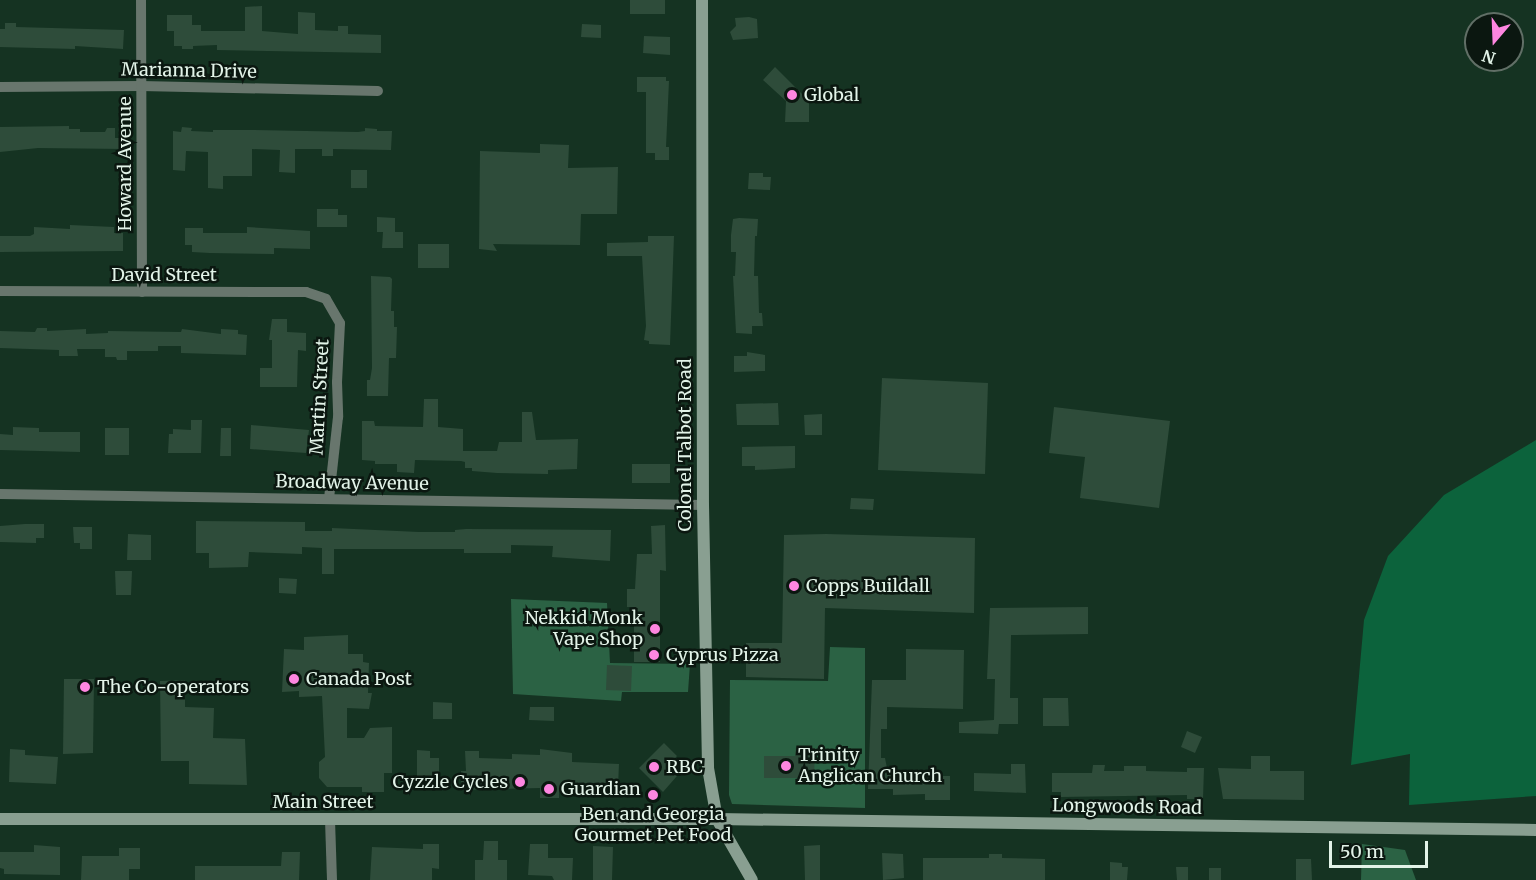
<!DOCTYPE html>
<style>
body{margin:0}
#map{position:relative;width:1536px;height:880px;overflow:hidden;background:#153322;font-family:Merriweather,serif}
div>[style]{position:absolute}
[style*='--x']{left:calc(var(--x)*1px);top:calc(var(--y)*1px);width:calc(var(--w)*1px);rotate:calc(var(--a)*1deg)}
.green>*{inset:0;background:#2b6244}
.forest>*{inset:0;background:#0c633c}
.building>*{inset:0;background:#2e4c3a}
.street>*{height:10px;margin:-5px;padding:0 5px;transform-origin:5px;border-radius:5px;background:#68766d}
.secondary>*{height:12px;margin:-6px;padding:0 6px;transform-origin:6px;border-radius:6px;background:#899f91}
.dots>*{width:16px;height:16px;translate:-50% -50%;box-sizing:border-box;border:3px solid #0b1710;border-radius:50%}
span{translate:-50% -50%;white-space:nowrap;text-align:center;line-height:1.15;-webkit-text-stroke:5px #0b1710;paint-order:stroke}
.street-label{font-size:18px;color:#e2f3e8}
.poi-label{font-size:18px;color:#e2f3e8}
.left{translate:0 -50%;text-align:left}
.right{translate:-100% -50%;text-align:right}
.north{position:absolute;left:1464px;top:12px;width:60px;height:60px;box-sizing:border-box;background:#0b1710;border:2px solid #616f66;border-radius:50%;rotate:199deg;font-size:16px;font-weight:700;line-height:24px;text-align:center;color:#e2f3e8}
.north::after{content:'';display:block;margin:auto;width:21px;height:27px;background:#fe86e0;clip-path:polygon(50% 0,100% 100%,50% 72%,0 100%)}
.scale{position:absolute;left:1329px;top:841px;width:99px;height:27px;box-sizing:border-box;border:3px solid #e2f3e8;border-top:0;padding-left:8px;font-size:18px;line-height:21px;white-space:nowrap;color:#e2f3e8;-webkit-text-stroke:4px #0b1710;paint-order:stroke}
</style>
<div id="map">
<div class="green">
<i style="clip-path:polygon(511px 599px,607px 603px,610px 663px,690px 664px,688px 692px,622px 692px,621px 701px,513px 694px)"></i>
<i style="clip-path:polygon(830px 647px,865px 648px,865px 808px,732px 804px,729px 795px,730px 680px,828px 681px)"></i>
<i style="clip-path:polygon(1362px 844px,1405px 850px,1416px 880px,1361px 880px)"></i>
</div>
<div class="forest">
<i style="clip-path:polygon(1536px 440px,1536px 796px,1409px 805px,1410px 754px,1351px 765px,1364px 620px,1388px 556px,1444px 495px)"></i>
</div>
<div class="building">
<i style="clip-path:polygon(630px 0,665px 0,665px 14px,630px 14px)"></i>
<i style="clip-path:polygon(262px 6px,262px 31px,298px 34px,298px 12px,315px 13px,315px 30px,338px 31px,338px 26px,348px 26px,348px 34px,381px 35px,381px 53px,217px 50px,217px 45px,193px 46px,193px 49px,182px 49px,182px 46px,174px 46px,174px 31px,167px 31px,167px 15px,192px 15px,192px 25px,201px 25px,201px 31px,245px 31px,245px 7px)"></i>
<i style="clip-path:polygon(749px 17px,757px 19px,758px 38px,733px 40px,730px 32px,736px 26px,735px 18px)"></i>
<i style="clip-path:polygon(5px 23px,16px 23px,16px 27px,124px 30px,123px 49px,75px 46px,75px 49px,0 47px,0 29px,5px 29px)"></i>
<i style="clip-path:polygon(582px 24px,601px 25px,601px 38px,581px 37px)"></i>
<i style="clip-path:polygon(644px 36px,670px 37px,670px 55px,643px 53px)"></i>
<i style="clip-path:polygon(775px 67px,809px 101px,809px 122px,785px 122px,786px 101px,763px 80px)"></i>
<i style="clip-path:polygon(637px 77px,666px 77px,666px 81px,669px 81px,666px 147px,669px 147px,669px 160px,655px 160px,655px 153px,646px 153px,646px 92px,637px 92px)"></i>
<i style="clip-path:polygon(69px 126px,69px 129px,80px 129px,80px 132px,105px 132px,107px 128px,115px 128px,115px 138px,125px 138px,125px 149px,38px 148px,0 152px,0 127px)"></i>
<i style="clip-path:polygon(182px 127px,192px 128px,191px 131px,213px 132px,213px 130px,250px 130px,358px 132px,365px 131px,365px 128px,377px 129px,377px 131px,392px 131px,391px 150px,333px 149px,333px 156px,322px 156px,322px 149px,295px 149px,295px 173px,279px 172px,280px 150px,252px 149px,252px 176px,223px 176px,223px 189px,208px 188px,208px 152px,186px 151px,185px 171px,173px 170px,173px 131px,181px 132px)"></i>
<i style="clip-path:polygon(540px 144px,569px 145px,568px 168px,618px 167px,617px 214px,581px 214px,580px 245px,493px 244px,497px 251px,479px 249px,480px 151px,540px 153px)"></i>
<i style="clip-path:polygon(351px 170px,367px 170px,367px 188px,351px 188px)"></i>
<i style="clip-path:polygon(749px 173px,763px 173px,763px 177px,771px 177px,770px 190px,748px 189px)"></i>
<i style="clip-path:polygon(317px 209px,338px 209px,338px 215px,347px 215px,347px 227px,317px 227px)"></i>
<i style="clip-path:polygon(377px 217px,395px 218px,395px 232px,403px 232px,403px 248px,382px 248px,383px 232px,377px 232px)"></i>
<i style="clip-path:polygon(739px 218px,758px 219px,757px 236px,755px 236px,754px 276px,758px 276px,759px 313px,762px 313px,763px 326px,752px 326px,752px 334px,736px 333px,733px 276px,735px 276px,736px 252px,731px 252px,731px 235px,733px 219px)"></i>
<i style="clip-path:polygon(70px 225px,114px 227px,114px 233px,123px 233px,123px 251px,0 252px,0 236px,30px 236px,34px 234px,34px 227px,70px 229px)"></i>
<i style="clip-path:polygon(247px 227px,310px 231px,310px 249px,274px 248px,274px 254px,210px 253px,192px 252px,192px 245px,185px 245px,185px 228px,203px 228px,203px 233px,247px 233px)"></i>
<i style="clip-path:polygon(648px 236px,674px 236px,670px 345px,649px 344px,649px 341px,644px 340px,646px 326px,642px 256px,607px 256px,607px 243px,648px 242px)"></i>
<i style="clip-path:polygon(418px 244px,449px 244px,449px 268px,418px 268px)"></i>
<i style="clip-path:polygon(371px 276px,390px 277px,392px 279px,391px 311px,394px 311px,394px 327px,397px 327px,396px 358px,389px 358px,388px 396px,367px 396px,367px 380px,370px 380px,372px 368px)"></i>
<i style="clip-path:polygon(272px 319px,287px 319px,287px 332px,306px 333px,306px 351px,298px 350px,297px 387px,260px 387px,260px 368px,272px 368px,272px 340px,269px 340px)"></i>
<i style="clip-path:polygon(37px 328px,47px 328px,47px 331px,86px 329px,86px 334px,108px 333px,108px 331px,181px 332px,182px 329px,221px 334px,221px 329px,238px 330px,238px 334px,247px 335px,246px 355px,181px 353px,181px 346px,158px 346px,158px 351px,127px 351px,127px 360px,117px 360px,116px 357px,105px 357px,105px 349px,77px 349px,78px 356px,59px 356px,59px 350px,0 348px,0 331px,35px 332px)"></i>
<i style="clip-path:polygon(747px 352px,765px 355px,765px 371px,734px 372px,734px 356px,747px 356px)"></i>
<i style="clip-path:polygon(882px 378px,988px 383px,985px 474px,878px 470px)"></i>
<i style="clip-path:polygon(424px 399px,438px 399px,438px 427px,463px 429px,463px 451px,497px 451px,499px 442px,522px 442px,522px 412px,532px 412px,536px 440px,578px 439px,577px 469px,548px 470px,548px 474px,497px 473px,472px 471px,472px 468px,465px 468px,465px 462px,461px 461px,415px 460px,414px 473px,397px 472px,397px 464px,375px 464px,375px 461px,362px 460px,362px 421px,374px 421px,375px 426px,423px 427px)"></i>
<i style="clip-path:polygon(778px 403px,779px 425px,737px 425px,736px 404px)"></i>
<i style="clip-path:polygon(1054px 407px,1170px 421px,1159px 508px,1080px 498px,1085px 457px,1049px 453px)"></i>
<i style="clip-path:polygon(822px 414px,822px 435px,805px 435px,804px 415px)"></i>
<i style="clip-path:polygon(191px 420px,202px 420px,201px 453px,168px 453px,169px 434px,173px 434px,173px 429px,191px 430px)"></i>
<i style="clip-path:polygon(251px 425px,309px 430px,306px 453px,250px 449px)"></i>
<i style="clip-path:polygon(13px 427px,39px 428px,39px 432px,80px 432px,80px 452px,0 450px,0 434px,13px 435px)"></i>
<i style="clip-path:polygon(105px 428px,129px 428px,129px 455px,105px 455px)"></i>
<i style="clip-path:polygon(221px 428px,231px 428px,231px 456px,220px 456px)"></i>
<i style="clip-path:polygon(795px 446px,795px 468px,755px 470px,755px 466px,742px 466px,742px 447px)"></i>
<i style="clip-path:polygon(632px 464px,670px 464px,670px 483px,632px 483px)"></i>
<i style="clip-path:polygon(851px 498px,874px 499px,873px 510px,850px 509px)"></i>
<i style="clip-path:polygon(196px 521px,305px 522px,305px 531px,332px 531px,332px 528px,419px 532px,455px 532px,455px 530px,466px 529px,611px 530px,610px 561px,552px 557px,553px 546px,511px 545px,511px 553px,464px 553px,464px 549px,334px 549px,334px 574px,322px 574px,322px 548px,302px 547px,302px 554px,249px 552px,248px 567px,209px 568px,209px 553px,196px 553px)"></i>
<i style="clip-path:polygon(25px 524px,44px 524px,44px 538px,36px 538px,36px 543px,0 542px,0 526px)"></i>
<i style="clip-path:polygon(665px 525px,666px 571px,660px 570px,660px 662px,634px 662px,634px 607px,627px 607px,627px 589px,635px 589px,637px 554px,652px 554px,651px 526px)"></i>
<i style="clip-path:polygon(73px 527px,92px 527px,92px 549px,80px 549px,80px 543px,74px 543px)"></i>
<i style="clip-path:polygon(128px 534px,151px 535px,151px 560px,127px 560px)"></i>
<i style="clip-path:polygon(826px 534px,975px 538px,974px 613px,825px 608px,824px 679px,746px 677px,746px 643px,782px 643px,784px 535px)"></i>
<i style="clip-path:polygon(115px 571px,132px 571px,131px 595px,116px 595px)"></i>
<i style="clip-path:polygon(279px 578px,297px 579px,296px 594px,279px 593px)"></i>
<i style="clip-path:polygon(1088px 607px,1088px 634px,1011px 635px,1010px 698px,1018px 698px,1018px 724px,999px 724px,998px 734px,959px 733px,959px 722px,994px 720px,995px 679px,987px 679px,990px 608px)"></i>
<i style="clip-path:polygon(348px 635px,348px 654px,363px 654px,363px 662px,369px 663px,368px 693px,372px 693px,369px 709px,347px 708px,347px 738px,364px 738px,370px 728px,392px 727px,392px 773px,384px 773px,384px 792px,362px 792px,362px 787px,327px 787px,319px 778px,319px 762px,325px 757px,322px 696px,299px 697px,299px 691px,282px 692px,284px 649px,304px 650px,304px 637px)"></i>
<i style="clip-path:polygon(906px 649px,964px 650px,963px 709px,887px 707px,887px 729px,881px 729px,881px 758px,885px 758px,888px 773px,910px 772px,910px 776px,950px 776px,950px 800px,925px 800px,925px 794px,893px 795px,893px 789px,868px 789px,872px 680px,906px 680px)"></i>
<i style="clip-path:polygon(607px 665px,632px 666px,631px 691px,606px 690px)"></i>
<i style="clip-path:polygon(64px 679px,94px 679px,93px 753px,63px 754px)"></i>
<i style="clip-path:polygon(185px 680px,185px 707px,214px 708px,213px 738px,245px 739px,247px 785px,189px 784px,189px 761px,161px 761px,160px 681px)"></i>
<i style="clip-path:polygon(1043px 698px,1068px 698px,1069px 726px,1043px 726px)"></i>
<i style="clip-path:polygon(433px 702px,452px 703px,452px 719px,433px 719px)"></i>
<i style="clip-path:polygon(530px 707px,554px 707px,554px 721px,529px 720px)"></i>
<i style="clip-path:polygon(1187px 731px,1202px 737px,1195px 753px,1181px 747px)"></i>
<i style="clip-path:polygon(664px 743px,677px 756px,667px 767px,677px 776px,663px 792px,639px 768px)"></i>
<i style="clip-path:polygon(796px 747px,815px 748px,814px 778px,764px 778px,764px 756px,795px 756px)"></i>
<i style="clip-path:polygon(10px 749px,25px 750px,25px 755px,58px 757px,56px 784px,9px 782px)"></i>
<i style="clip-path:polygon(540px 749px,572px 753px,572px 762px,619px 764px,618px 787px,568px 786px,559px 788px,559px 798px,540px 798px,540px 788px,461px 790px,461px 771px,466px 771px,465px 751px,479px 751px,479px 758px,512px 759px,512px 754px,540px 755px)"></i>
<i style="clip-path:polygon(417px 750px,430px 751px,430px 758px,439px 758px,439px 785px,417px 783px)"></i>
<i style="clip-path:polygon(1251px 756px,1270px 756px,1270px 771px,1304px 771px,1304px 800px,1223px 799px,1218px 768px,1251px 769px)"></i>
<i style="clip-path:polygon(1011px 764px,1025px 764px,1026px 793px,974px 791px,974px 773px,1011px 774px)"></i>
<i style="clip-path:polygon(1093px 765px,1105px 765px,1104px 771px,1124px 771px,1124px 766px,1146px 766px,1146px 771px,1187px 772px,1187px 768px,1204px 768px,1203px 799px,1187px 799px,1187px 795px,1061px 797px,1061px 792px,1052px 792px,1052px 773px,1092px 773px)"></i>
<i style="clip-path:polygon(484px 841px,498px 841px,498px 860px,507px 860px,507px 880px,475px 880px,475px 860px,483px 860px)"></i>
<i style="clip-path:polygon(423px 844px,439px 844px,439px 869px,432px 868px,432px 880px,370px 880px,372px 847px,423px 849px)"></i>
<i style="clip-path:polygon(530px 844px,548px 844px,548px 858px,573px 858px,572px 880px,554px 880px,552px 876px,528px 875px)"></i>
<i style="clip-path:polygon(34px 845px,60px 847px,60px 875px,4px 874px,4px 869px,0 868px,0 852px,34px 852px)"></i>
<i style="clip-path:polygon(820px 845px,820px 880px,805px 880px,804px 846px)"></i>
<i style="clip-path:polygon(593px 846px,613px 847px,612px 880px,593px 880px)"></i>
<i style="clip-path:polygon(119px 848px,140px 848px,140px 869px,129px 869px,129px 880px,81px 880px,82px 856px,119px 856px)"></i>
<i style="clip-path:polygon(282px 852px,300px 852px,299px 880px,195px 880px,195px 866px,281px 866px)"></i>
<i style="clip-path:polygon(882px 853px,903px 854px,904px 878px,883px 880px)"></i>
<i style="clip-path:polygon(989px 854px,1002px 854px,1002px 858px,1045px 859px,1045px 880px,923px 880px,923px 858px,989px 858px)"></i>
<i style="clip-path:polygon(1296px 859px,1311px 859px,1312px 880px,1296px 880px)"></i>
<i style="clip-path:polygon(1110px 862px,1122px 863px,1122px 867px,1128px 867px,1127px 880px,1110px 880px)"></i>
<i style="clip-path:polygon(1176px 867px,1188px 867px,1188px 880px,1177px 880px)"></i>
<i style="clip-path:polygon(1209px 868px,1221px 868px,1221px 880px,1209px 880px)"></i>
</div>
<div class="street">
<i style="--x:141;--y:0;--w:292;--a:89.8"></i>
<i style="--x:0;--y:87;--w:141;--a:-0.4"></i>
<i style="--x:141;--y:86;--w:237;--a:1.2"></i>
<i style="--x:0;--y:291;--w:306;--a:0.2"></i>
<i style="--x:306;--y:292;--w:21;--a:19"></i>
<i style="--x:326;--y:299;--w:28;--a:60"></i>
<i style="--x:340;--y:323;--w:59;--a:92.9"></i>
<i style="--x:337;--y:382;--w:35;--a:88"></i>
<i style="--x:338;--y:417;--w:82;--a:96.3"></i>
<i style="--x:0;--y:494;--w:703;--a:0.9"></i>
<i style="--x:330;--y:820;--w:60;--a:88.1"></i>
</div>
<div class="secondary">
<i style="--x:702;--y:0;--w:505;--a:89.89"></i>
<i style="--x:703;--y:505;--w:263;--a:88.9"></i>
<i style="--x:708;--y:768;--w:52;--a:80"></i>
<i style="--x:717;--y:819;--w:70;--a:60.2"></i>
<i style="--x:0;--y:819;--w:717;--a:0"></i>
<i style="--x:717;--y:819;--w:819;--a:0.77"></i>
</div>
<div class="dots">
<i style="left:792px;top:95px;background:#fe86e0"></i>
<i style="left:794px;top:586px;background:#fe86e0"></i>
<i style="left:655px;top:629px;background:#fe86e0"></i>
<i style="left:654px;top:655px;background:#fe86e0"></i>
<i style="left:294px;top:679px;background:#fe86e0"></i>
<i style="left:85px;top:687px;background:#fe86e0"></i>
<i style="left:786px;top:766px;background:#fe86e0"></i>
<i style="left:654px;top:767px;background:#fe86e0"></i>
<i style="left:520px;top:782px;background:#fe86e0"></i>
<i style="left:549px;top:789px;background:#fe86e0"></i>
<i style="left:653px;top:795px;background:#fe86e0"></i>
</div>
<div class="street-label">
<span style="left:189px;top:71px;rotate:1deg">Marianna Drive</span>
<span style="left:125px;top:164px;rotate:-90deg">Howard Avenue</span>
<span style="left:164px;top:275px">David Street</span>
<span style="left:320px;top:397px;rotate:-87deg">Martin Street</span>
<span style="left:685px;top:445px;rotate:-90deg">Colonel Talbot Road</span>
<span style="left:352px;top:483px;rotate:1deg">Broadway Avenue</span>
<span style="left:323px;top:802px">Main Street</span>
<span style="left:1127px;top:807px;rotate:1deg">Longwoods Road</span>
</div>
<div class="poi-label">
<span class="left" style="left:804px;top:95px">Global</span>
<span class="left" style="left:806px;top:586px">Copps Buildall</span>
<span class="right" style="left:643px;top:629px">Nekkid Monk<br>Vape Shop</span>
<span class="left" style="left:666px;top:655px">Cyprus Pizza</span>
<span class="left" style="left:306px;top:679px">Canada Post</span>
<span class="left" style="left:97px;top:687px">The Co-operators</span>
<span class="left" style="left:798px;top:766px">Trinity<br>Anglican Church</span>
<span class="left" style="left:666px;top:767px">RBC</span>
<span class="right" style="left:508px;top:782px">Cyzzle Cycles</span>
<span class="left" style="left:561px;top:789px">Guardian</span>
<span style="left:653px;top:825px">Ben and Georgia<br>Gourmet Pet Food</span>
</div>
<div class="north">N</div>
<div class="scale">50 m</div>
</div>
